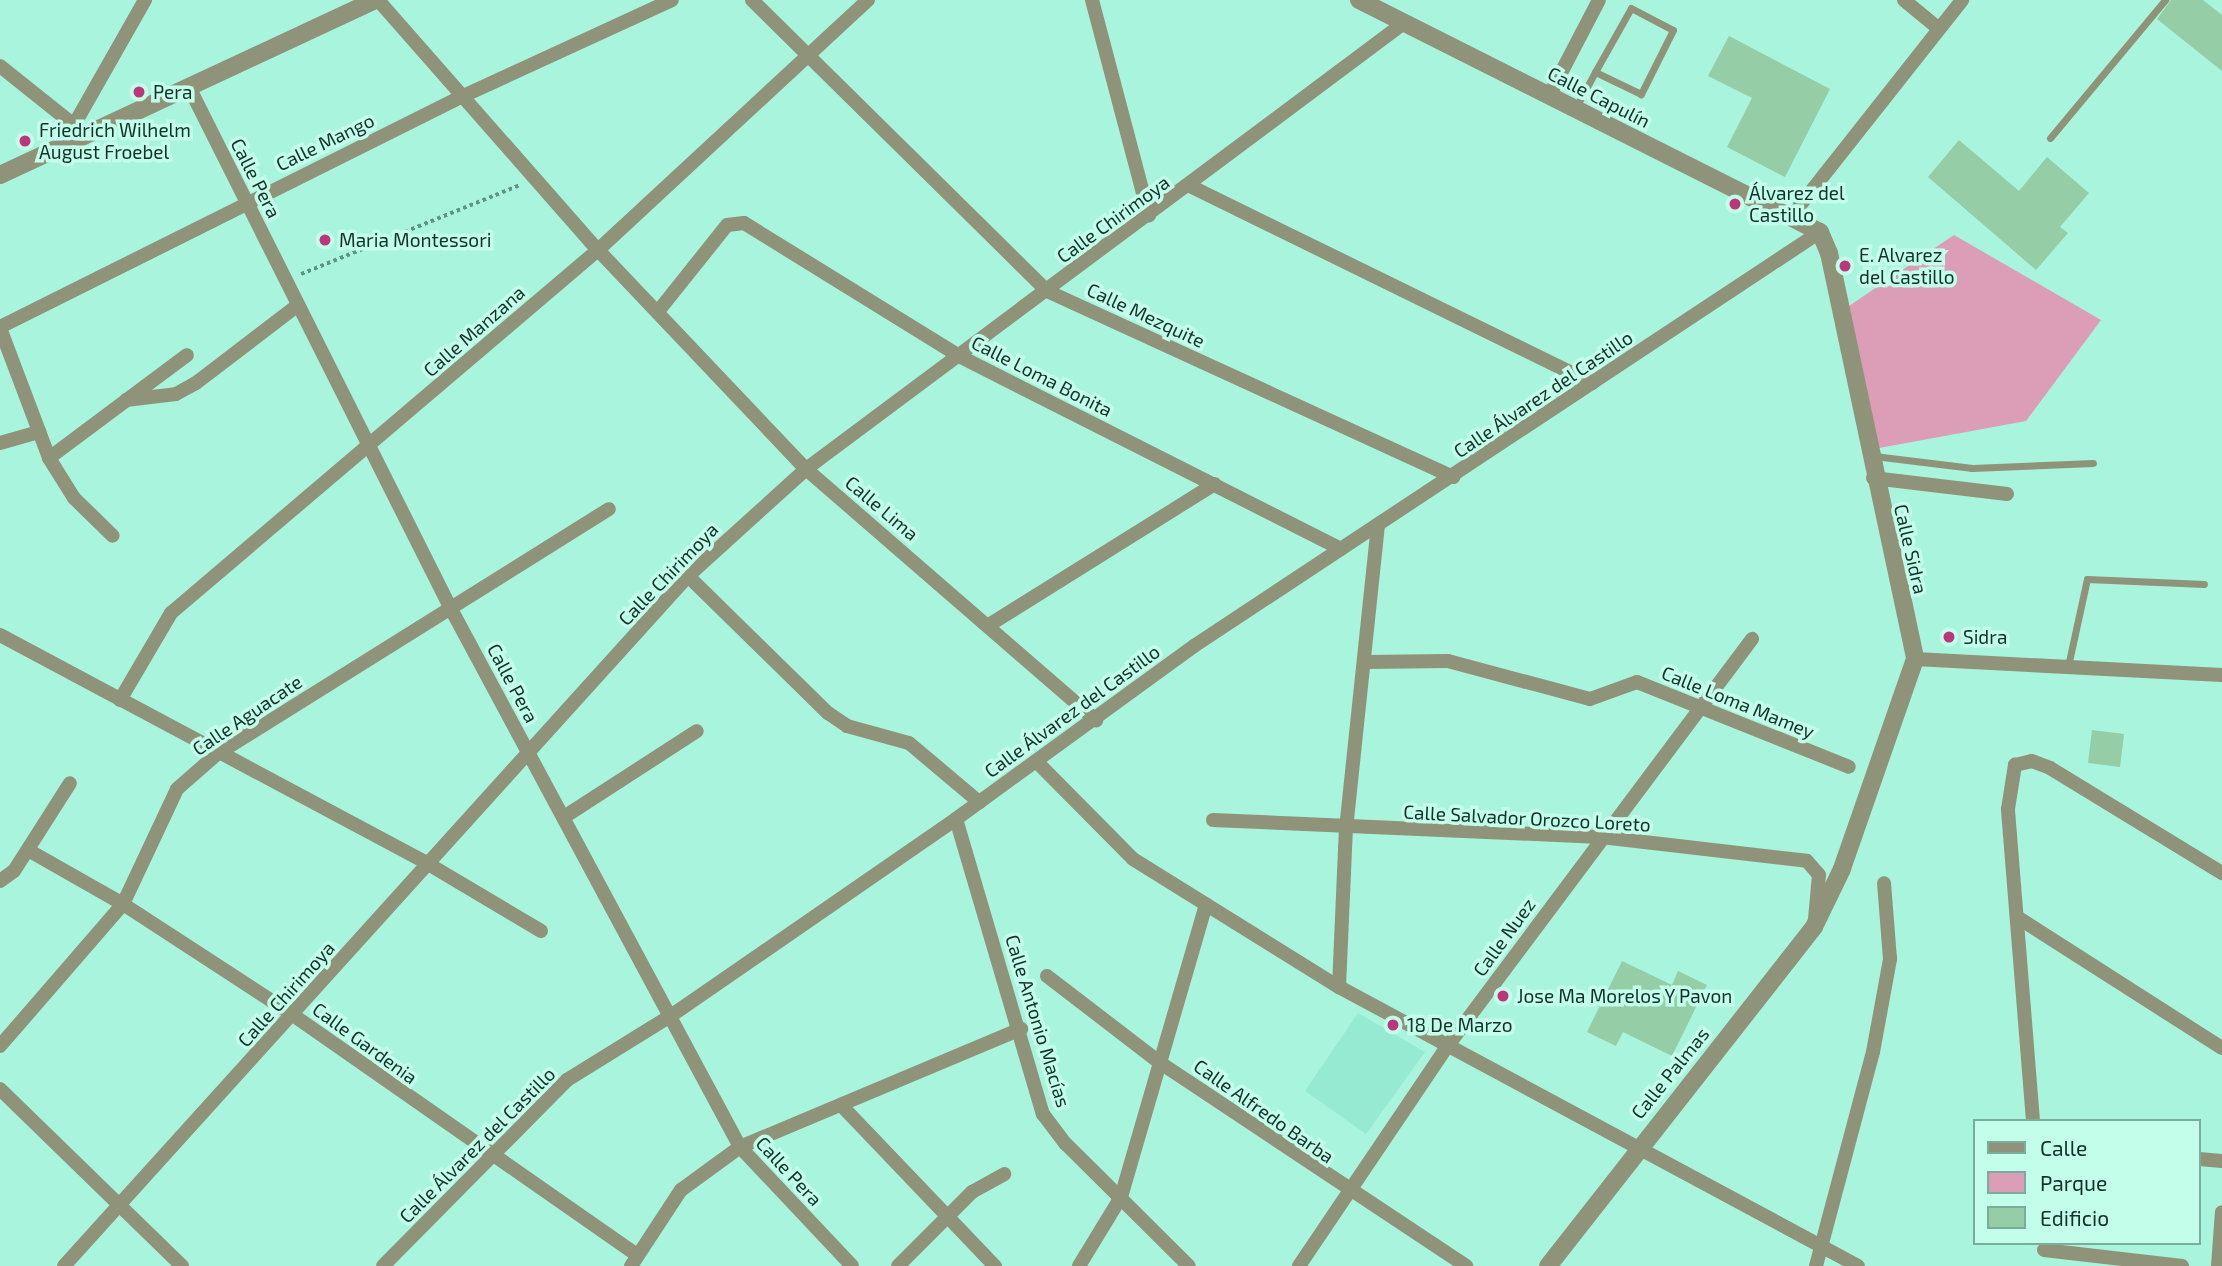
<!DOCTYPE html>
<meta charset="utf-8">
<style>
body{margin:0}
#map{position:relative;width:2222px;height:1266px;overflow:hidden;background:#a9f4dd;font-family:"Exo 2",sans-serif}
div>[style]{position:absolute}
[style*='--x']{left:calc(var(--x)*1px);top:calc(var(--y)*1px);width:calc(var(--w)*1px);rotate:calc(var(--a)*1deg)}
.built>*{inset:0;background:#95ead1}
.green>*{inset:0;background:#dc9db6}
.building>*{inset:0;background:#95cda6}
.path>*{height:3.5px;margin-top:-1.75px;transform-origin:0;background:repeating-linear-gradient(90deg,#5f9484 0 3.5px,transparent 0 7px)}
.service>*{height:7px;margin:-3.5px;padding:0 3.5px;transform-origin:3.5px;border-radius:3.5px;background:#8f9379}
.minor>*{height:14px;margin:-7px;padding:0 7px;transform-origin:7px;border-radius:7px;background:#8f9379}
.tertiary>*{height:18px;margin:-9px;padding:0 9px;transform-origin:9px;border-radius:9px;background:#8f9379}
.dots>*{width:19px;height:19px;translate:-50% -50%;box-sizing:border-box;border:4px solid #c3feeb;border-radius:50%}
span{translate:-50% -50%;white-space:nowrap;text-align:center;line-height:1.15;-webkit-text-stroke:7px #c3feeb;paint-order:stroke}
.poi-label{font-size:19px;color:#123229}
.left{translate:0 -50%;text-align:left}
.street-label{font-size:19px;color:#123229}
.legend{position:absolute;left:1973px;top:1119px;width:228px;height:126px;box-sizing:border-box;background:#c3feeb;border:2px solid #7cac9d;margin:0;padding:9px 12px;list-style:none;font-size:21px;color:#123229}
.legend li{display:flex;align-items:center;gap:14px;height:35px}
.legend b{width:35px;border:2px solid #7cac9d}
</style>
<div id="map">
<div class="built">
<i style="clip-path:polygon(1358px 1013px,1425px 1052px,1366px 1134px,1305px 1091px)"></i>
</div>
<div class="green">
<i style="clip-path:polygon(1954px 235px,2101px 320px,2026px 421px,1879px 448px,1849px 306px)"></i>
</div>
<div class="building">
<i style="clip-path:polygon(2171px 0,2203px 0,2222px 15px,2222px 71px,2157px 19px)"></i>
<i style="clip-path:polygon(1729px 36px,1830px 89px,1785px 177px,1727px 147px,1752px 98px,1708px 76px)"></i>
<i style="clip-path:polygon(1959px 140px,2019px 191px,2047px 157px,2089px 193px,2060px 227px,2068px 233px,2036px 270px,1928px 177px)"></i>
<i style="clip-path:polygon(2092px 730px,2124px 734px,2120px 767px,2088px 763px)"></i>
<i style="clip-path:polygon(1622px 961px,1672px 985px,1678px 971px,1707px 985px,1672px 1056px,1623px 1032px,1616px 1046px,1587px 1032px)"></i>
</div>
<div class="path">
<i style="--x:301;--y:274;--w:236;--a:-22.1"></i>
</div>
<div class="service">
<i style="--x:1575;--y:109;--w:42;--a:-61.6"></i>
<i style="--x:1595;--y:72;--w:73;--a:-60.6"></i>
<i style="--x:1631;--y:8;--w:47;--a:27.6"></i>
<i style="--x:1673;--y:30;--w:72;--a:116.6"></i>
<i style="--x:1641;--y:94;--w:51;--a:-154.4"></i>
<i style="--x:2050;--y:138;--w:180;--a:-50.2"></i>
<i style="--x:1874;--y:456;--w:99;--a:7"></i>
<i style="--x:1972;--y:468;--w:121;--a:-2.4"></i>
<i style="--x:2068;--y:666;--w:89;--a:-77.7"></i>
<i style="--x:2087;--y:579;--w:117;--a:2.4"></i>
</div>
<div class="minor">
<i style="--x:378;--y:0;--w:333;--a:48.7"></i>
<i style="--x:598;--y:250;--w:302;--a:46.5"></i>
<i style="--x:806;--y:469;--w:384;--a:40.9"></i>
<i style="--x:752;--y:0;--w:414;--a:44.6"></i>
<i style="--x:1047;--y:291;--w:447;--a:24.6"></i>
<i style="--x:1092;--y:0;--w:223;--a:75.2"></i>
<i style="--x:1904;--y:0;--w:45;--a:39.6"></i>
<i style="--x:0;--y:66;--w:95;--a:38.6"></i>
<i style="--x:189;--y:87;--w:582;--a:63.35"></i>
<i style="--x:450;--y:607;--w:613;--a:61.76"></i>
<i style="--x:740;--y:1147;--w:163;--a:46.7"></i>
<i style="--x:1549;--y:96;--w:108;--a:-62.5"></i>
<i style="--x:78;--y:138;--w:14;--a:-107"></i>
<i style="--x:74;--y:125;--w:144;--a:-60.4"></i>
<i style="--x:1190;--y:186;--w:448;--a:26.1"></i>
<i style="--x:1790;--y:218;--w:278;--a:-51.7"></i>
<i style="--x:660;--y:309;--w:107;--a:-51.4"></i>
<i style="--x:727;--y:225;--w:17;--a:-7"></i>
<i style="--x:744;--y:223;--w:253;--a:31.7"></i>
<i style="--x:959;--y:356;--w:428;--a:26.8"></i>
<i style="--x:0;--y:327;--w:515;--a:-26.52"></i>
<i style="--x:461;--y:97;--w:232;--a:-24.7"></i>
<i style="--x:0;--y:328;--w:139;--a:69.3"></i>
<i style="--x:49;--y:458;--w:47;--a:58"></i>
<i style="--x:74;--y:498;--w:54;--a:44.3"></i>
<i style="--x:126;--y:400;--w:50;--a:-6.8"></i>
<i style="--x:176;--y:394;--w:23;--a:-29"></i>
<i style="--x:196;--y:383;--w:128;--a:-37.4"></i>
<i style="--x:0;--y:443;--w:41;--a:-15.8"></i>
<i style="--x:49;--y:458;--w:172;--a:-36.7"></i>
<i style="--x:1873;--y:478;--w:135;--a:6.8"></i>
<i style="--x:688;--y:576;--w:196;--a:44.4"></i>
<i style="--x:828;--y:713;--w:23;--a:34"></i>
<i style="--x:847;--y:726;--w:64;--a:15.3"></i>
<i style="--x:909;--y:743;--w:92;--a:40.1"></i>
<i style="--x:989;--y:625;--w:266;--a:-32"></i>
<i style="--x:0;--y:635;--w:488;--a:28.1"></i>
<i style="--x:430;--y:865;--w:129;--a:30.7"></i>
<i style="--x:1915;--y:659;--w:307;--a:3"></i>
<i style="--x:1367;--y:662;--w:81;--a:-0.7"></i>
<i style="--x:1448;--y:661;--w:147;--a:15"></i>
<i style="--x:1590;--y:699;--w:50;--a:-19.9"></i>
<i style="--x:1637;--y:682;--w:228;--a:21.8"></i>
<i style="--x:120;--y:700;--w:101;--a:-59.6"></i>
<i style="--x:171;--y:613;--w:560;--a:-40.37"></i>
<i style="--x:598;--y:250;--w:368;--a:-42.8"></i>
<i style="--x:1037;--y:762;--w:136;--a:45.3"></i>
<i style="--x:1133;--y:859;--w:243;--a:31.9"></i>
<i style="--x:1339;--y:987;--w:589;--a:28.26"></i>
<i style="--x:564;--y:817;--w:158;--a:-32.9"></i>
<i style="--x:956;--y:819;--w:308;--a:73.6"></i>
<i style="--x:1043;--y:1114;--w:38;--a:53"></i>
<i style="--x:1066;--y:1144;--w:173;--a:44.8"></i>
<i style="--x:1213;--y:820;--w:388;--a:2.5"></i>
<i style="--x:1601;--y:837;--w:207;--a:6.6"></i>
<i style="--x:1807;--y:861;--w:18;--a:49"></i>
<i style="--x:1819;--y:875;--w:44;--a:95.2"></i>
<i style="--x:28;--y:850;--w:109;--a:29.6"></i>
<i style="--x:123;--y:904;--w:203;--a:33.1"></i>
<i style="--x:293;--y:1015;--w:419;--a:34.9"></i>
<i style="--x:0;--y:881;--w:17;--a:-36"></i>
<i style="--x:14;--y:871;--w:104;--a:-57.5"></i>
<i style="--x:2017;--y:917;--w:243;--a:32.6"></i>
<i style="--x:1047;--y:976;--w:141;--a:37.5"></i>
<i style="--x:1159;--y:1062;--w:369;--a:33.6"></i>
<i style="--x:1339;--y:987;--w:158;--a:-87.5"></i>
<i style="--x:1346;--y:829;--w:306;--a:-84"></i>
<i style="--x:0;--y:1046;--w:188;--a:-49.1"></i>
<i style="--x:123;--y:904;--w:127;--a:-64.8"></i>
<i style="--x:177;--y:789;--w:53;--a:-41.2"></i>
<i style="--x:217;--y:754;--w:462;--a:-32"></i>
<i style="--x:0;--y:1089;--w:254;--a:44.2"></i>
<i style="--x:841;--y:1105;--w:223;--a:46.3"></i>
<i style="--x:2033;--y:1121;--w:313;--a:-94.6"></i>
<i style="--x:2008;--y:809;--w:45;--a:-81"></i>
<i style="--x:2015;--y:765;--w:17;--a:-13"></i>
<i style="--x:2032;--y:761;--w:19;--a:21"></i>
<i style="--x:2050;--y:768;--w:202;--a:31.4"></i>
<i style="--x:2199;--y:1159;--w:23;--a:5"></i>
<i style="--x:2044;--y:1250;--w:139;--a:6.6"></i>
<i style="--x:64;--y:1266;--w:930;--a:-47.88"></i>
<i style="--x:688;--y:576;--w:159;--a:-42.2"></i>
<i style="--x:806;--y:469;--w:746;--a:-36.72"></i>
<i style="--x:383;--y:1266;--w:262;--a:-45.3"></i>
<i style="--x:567;--y:1080;--w:123;--a:-31.8"></i>
<i style="--x:672;--y:1015;--w:345;--a:-34.6"></i>
<i style="--x:956;--y:819;--w:294;--a:-36"></i>
<i style="--x:1194;--y:646;--w:751;--a:-33.48"></i>
<i style="--x:631;--y:1266;--w:91;--a:-56.7"></i>
<i style="--x:681;--y:1190;--w:73;--a:-36.1"></i>
<i style="--x:740;--y:1147;--w:305;--a:-22.8"></i>
<i style="--x:898;--y:1266;--w:105;--a:-45"></i>
<i style="--x:972;--y:1192;--w:37;--a:-29"></i>
<i style="--x:1079;--y:1266;--w:81;--a:-58.7"></i>
<i style="--x:1121;--y:1197;--w:305;--a:-73.8"></i>
<i style="--x:1299;--y:1266;--w:268;--a:-56"></i>
<i style="--x:1449;--y:1044;--w:506;--a:-53.2"></i>
<i style="--x:1816;--y:1266;--w:221;--a:-75.1"></i>
<i style="--x:1873;--y:1052;--w:95;--a:-79.6"></i>
<i style="--x:1890;--y:959;--w:76;--a:-94.5"></i>
<i style="--x:2218;--y:1266;--w:54;--a:-85.8"></i>
</div>
<div class="tertiary">
<i style="--x:1359;--y:0;--w:516;--a:26.71"></i>
<i style="--x:1820;--y:232;--w:23;--a:67"></i>
<i style="--x:1829;--y:253;--w:415;--a:78"></i>
<i style="--x:1915;--y:659;--w:222;--a:109.2"></i>
<i style="--x:1842;--y:869;--w:64;--a:115.8"></i>
<i style="--x:1814;--y:927;--w:431;--a:128.1"></i>
<i style="--x:0;--y:175;--w:415;--a:-25"></i>
</div>
<div class="dots">
<i style="left:139px;top:92px;background:#bc377a"></i>
<i style="left:25px;top:141px;background:#bc377a"></i>
<i style="left:1735px;top:204px;background:#bc377a"></i>
<i style="left:325px;top:240px;background:#bc377a"></i>
<i style="left:1845px;top:266px;background:#bc377a"></i>
<i style="left:1949px;top:637px;background:#bc377a"></i>
<i style="left:1503px;top:996px;background:#bc377a"></i>
<i style="left:1393px;top:1025px;background:#bc377a"></i>
</div>
<div class="poi-label">
<span class="left" style="left:153px;top:92px">Pera</span>
<span class="left" style="left:39px;top:141px">Friedrich Wilhelm<br>August Froebel</span>
<span class="left" style="left:1749px;top:204px">Álvarez del<br>Castillo</span>
<span class="left" style="left:339px;top:240px">Maria Montessori</span>
<span class="left" style="left:1859px;top:266px">E. Alvarez<br>del Castillo</span>
<span class="left" style="left:1963px;top:637px">Sidra</span>
<span class="left" style="left:1517px;top:996px">Jose Ma Morelos Y Pavon</span>
<span class="left" style="left:1407px;top:1025px">18 De Marzo</span>
</div>
<div class="street-label">
<span style="left:1599px;top:97px;rotate:27deg">Calle Capulín</span>
<span style="left:325px;top:142px;rotate:-26deg">Calle Mango</span>
<span style="left:256px;top:178px;rotate:63deg">Calle Pera</span>
<span style="left:1113px;top:219px;rotate:-36deg">Calle Chirimoya</span>
<span style="left:1146px;top:315px;rotate:25deg">Calle Mezquite</span>
<span style="left:474px;top:331px;rotate:-41deg">Calle Manzana</span>
<span style="left:1042px;top:376px;rotate:27deg">Calle Loma Bonita</span>
<span style="left:1543px;top:394px;rotate:-34deg">Calle Álvarez del Castillo</span>
<span style="left:882px;top:508px;rotate:40deg">Calle Lima</span>
<span style="left:1911px;top:549px;rotate:77deg">Calle Sidra</span>
<span style="left:668px;top:574px;rotate:-46deg">Calle Chirimoya</span>
<span style="left:513px;top:683px;rotate:62deg">Calle Pera</span>
<span style="left:1738px;top:702px;rotate:22deg">Calle Loma Mamey</span>
<span style="left:1072px;top:711px;rotate:-36deg">Calle Álvarez del Castillo</span>
<span style="left:247px;top:715px;rotate:-34deg">Calle Aguacate</span>
<span style="left:1527px;top:818px;rotate:3deg">Calle Salvador Orozco Loreto</span>
<span style="left:1504px;top:937px;rotate:-54deg">Calle Nuez</span>
<span style="left:286px;top:994px;rotate:-48deg">Calle Chirimoya</span>
<span style="left:1038px;top:1021px;rotate:73deg">Calle Antonio Macías</span>
<span style="left:365px;top:1043px;rotate:36deg">Calle Gardenia</span>
<span style="left:1670px;top:1073px;rotate:-51deg">Calle Palmas</span>
<span style="left:1264px;top:1111px;rotate:35deg">Calle Alfredo Barba</span>
<span style="left:477px;top:1145px;rotate:-45deg">Calle Álvarez del Castillo</span>
<span style="left:789px;top:1171px;rotate:47deg">Calle Pera</span>
</div>
<ul class="legend">
<li><b style="height:9px;background:#8f9379"></b>Calle</li>
<li><b style="height:19px;background:#dc9db6"></b>Parque</li>
<li><b style="height:19px;background:#95cda6"></b>Edificio</li>
</ul>
</div>
